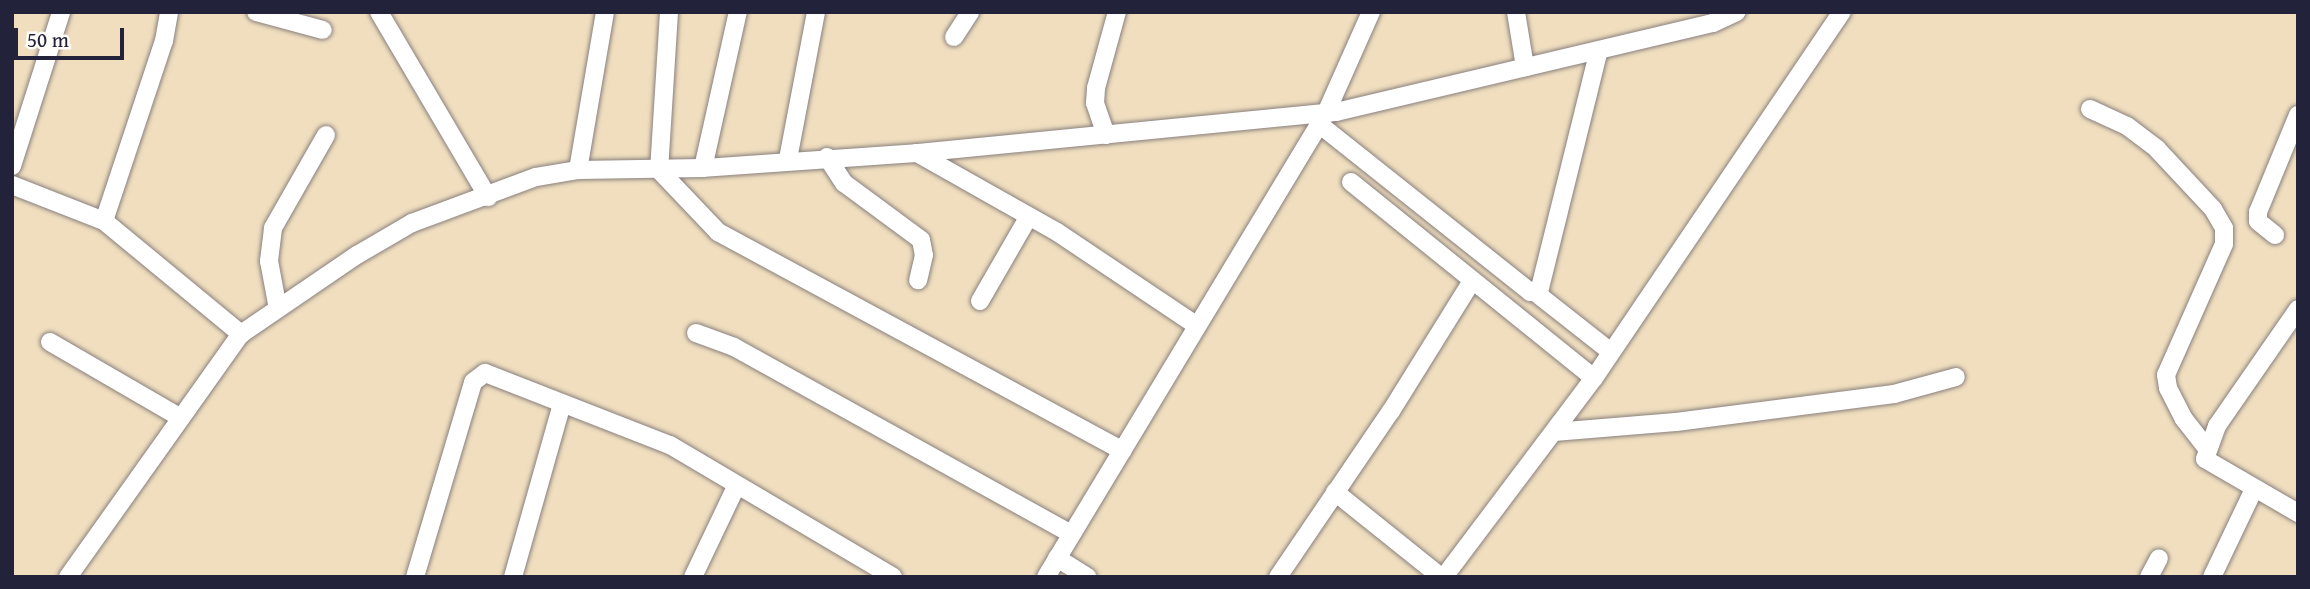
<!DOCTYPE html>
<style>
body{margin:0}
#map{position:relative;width:2310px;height:589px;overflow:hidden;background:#f0debf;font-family:"Gentium Book Plus",serif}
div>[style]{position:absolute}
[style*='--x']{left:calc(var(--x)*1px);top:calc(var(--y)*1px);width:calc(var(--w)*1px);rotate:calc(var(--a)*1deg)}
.roads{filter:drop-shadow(0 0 2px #89807d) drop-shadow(0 0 2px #89807d)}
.minor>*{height:18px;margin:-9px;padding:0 9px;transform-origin:9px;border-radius:9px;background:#fff}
span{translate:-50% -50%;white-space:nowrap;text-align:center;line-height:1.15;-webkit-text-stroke:5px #fdfcf7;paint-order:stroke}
.frame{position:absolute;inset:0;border:14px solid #22223b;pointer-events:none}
.scale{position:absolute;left:14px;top:28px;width:110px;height:32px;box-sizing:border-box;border:4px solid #22223b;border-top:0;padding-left:9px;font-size:21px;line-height:24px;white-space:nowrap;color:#22223b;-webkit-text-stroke:5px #fdfcf7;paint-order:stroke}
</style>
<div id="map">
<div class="roads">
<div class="minor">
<i style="--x:256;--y:12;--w:69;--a:15"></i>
<i style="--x:379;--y:12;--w:215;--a:59.5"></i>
<i style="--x:669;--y:12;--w:158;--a:93.6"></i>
<i style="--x:659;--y:170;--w:86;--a:46.4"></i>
<i style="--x:718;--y:232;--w:460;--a:28.4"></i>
<i style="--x:1516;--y:12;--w:56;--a:80.7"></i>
<i style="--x:954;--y:37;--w:30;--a:-57"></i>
<i style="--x:2090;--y:109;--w:41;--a:24.7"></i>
<i style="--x:2127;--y:126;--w:38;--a:37"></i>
<i style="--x:2157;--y:149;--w:82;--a:47"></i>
<i style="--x:2213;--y:209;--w:22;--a:60"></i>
<i style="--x:2224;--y:228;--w:16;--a:90"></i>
<i style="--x:2224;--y:244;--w:143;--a:113.9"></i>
<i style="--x:2166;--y:375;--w:13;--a:81"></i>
<i style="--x:2168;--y:388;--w:35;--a:63"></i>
<i style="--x:2184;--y:419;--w:36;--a:52"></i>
<i style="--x:1319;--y:124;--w:270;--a:38.5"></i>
<i style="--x:1530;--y:292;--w:9;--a:0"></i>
<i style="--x:1539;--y:292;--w:249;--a:-76.1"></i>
<i style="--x:1106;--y:135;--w:34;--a:-109"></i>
<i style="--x:1095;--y:103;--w:15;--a:-86"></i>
<i style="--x:1096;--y:88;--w:79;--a:-74.6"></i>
<i style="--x:917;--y:153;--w:161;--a:29.4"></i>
<i style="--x:1057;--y:232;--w:167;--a:33.8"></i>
<i style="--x:827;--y:157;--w:31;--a:57"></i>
<i style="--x:844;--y:183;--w:96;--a:36.5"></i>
<i style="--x:921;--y:240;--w:15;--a:79"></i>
<i style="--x:924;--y:255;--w:26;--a:103"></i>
<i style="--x:788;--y:159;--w:150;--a:-79.2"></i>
<i style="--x:12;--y:166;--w:162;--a:-72.3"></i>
<i style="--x:703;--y:168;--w:160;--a:-77.4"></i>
<i style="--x:578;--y:170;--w:160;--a:-80.3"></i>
<i style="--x:1351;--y:182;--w:312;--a:38.9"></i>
<i style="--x:12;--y:185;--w:99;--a:21.4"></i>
<i style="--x:104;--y:221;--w:178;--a:39.5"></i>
<i style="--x:104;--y:221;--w:190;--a:-71.6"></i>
<i style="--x:164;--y:41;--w:29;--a:-80"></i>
<i style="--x:2275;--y:235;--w:22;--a:-141"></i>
<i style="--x:2258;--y:221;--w:9;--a:-90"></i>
<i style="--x:2258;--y:212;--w:105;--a:-67.6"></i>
<i style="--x:1536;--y:293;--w:95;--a:38.2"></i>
<i style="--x:980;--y:301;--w:96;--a:-60"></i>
<i style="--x:278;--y:309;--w:49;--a:-100.6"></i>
<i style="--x:269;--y:261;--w:33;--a:-83"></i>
<i style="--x:273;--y:228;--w:107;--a:-60.3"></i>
<i style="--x:2298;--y:309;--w:142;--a:124.7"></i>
<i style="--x:2217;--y:426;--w:35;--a:110"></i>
<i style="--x:2205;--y:459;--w:108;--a:30.1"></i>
<i style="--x:696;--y:333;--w:40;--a:20.2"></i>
<i style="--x:734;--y:347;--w:386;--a:29"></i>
<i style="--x:50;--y:342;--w:151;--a:30.1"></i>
<i style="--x:1554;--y:432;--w:122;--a:-4.7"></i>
<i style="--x:1676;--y:422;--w:220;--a:-7.3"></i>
<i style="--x:1894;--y:394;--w:64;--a:-15.3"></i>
<i style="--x:1335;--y:492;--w:136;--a:38.7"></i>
<i style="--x:1057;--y:558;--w:36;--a:32"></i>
<i style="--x:68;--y:577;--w:298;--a:-54.6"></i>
<i style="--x:241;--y:334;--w:140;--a:-34.3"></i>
<i style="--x:357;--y:255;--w:64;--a:-30.2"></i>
<i style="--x:412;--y:223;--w:132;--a:-20.4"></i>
<i style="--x:536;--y:177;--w:43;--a:-9.5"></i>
<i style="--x:578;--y:170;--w:125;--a:-0.9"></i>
<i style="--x:703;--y:168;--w:215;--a:-4"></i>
<i style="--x:917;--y:153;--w:421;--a:-5.6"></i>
<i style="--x:1336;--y:112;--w:387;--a:-13.3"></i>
<i style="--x:1713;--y:23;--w:26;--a:-25"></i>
<i style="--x:415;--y:577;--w:203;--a:-73.4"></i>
<i style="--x:473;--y:382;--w:15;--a:-37"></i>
<i style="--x:485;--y:373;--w:199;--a:21.3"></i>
<i style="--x:670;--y:445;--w:259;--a:30.6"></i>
<i style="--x:513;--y:577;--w:180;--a:-74.2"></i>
<i style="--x:693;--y:577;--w:100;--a:-64.5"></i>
<i style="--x:1046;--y:577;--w:542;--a:-58.89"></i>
<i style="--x:1326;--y:113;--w:111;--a:-66"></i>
<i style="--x:1278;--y:577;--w:201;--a:-55.8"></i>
<i style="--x:1391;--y:411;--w:153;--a:-58.1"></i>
<i style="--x:1444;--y:577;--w:249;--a:-53"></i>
<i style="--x:1594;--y:378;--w:442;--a:-55.9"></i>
<i style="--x:2149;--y:577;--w:21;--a:-62"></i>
<i style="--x:2212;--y:577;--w:98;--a:-64.5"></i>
</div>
</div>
<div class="frame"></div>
<div class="scale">50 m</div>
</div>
